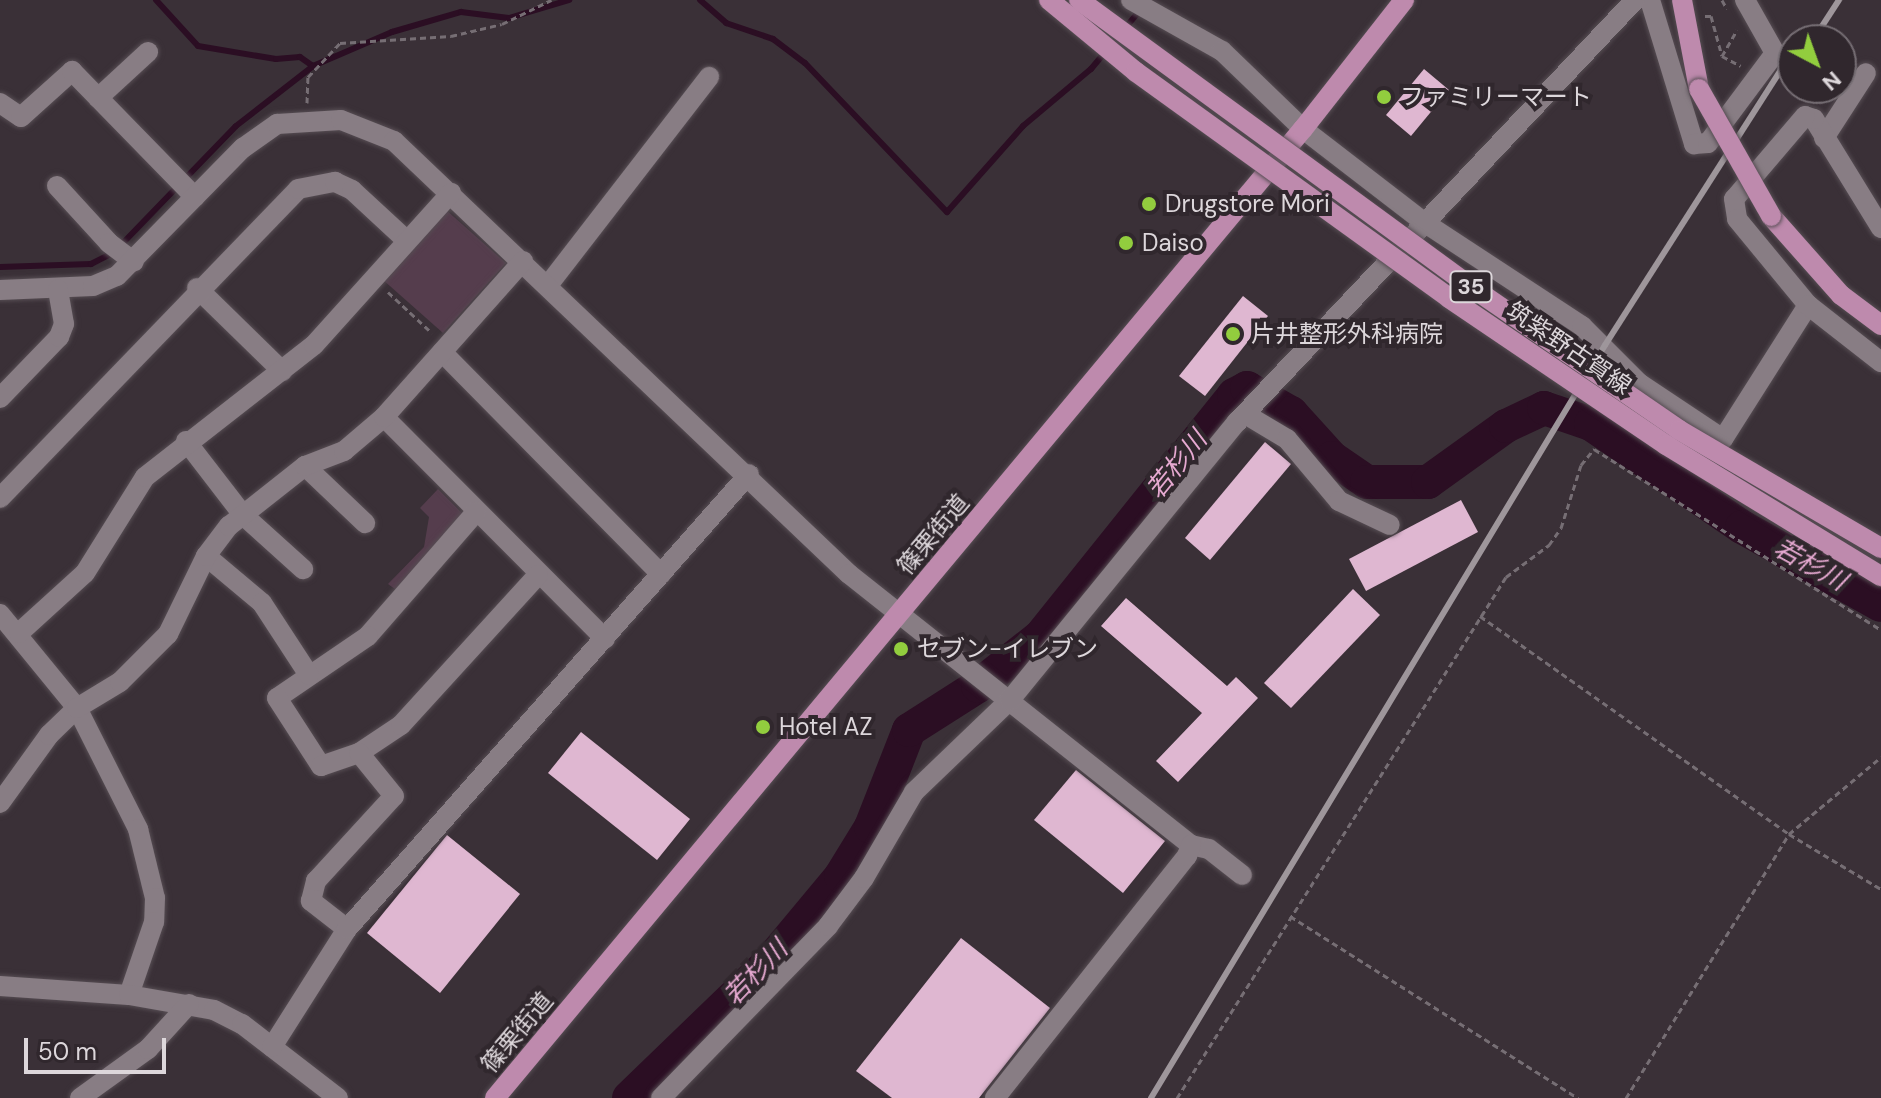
<!DOCTYPE html>
<meta charset="utf-8">
<style>
body{margin:0}
#map{position:relative;width:1881px;height:1098px;overflow:hidden;background:#3a3037;font-family:"DM Sans","Noto Sans JP",sans-serif}
div>[style]{position:absolute}
[style*='--x']{left:calc(var(--x)*1px);top:calc(var(--y)*1px);width:calc(var(--w)*1px);rotate:calc(var(--a)*1deg)}
.green>*{inset:0;background:#553d4d}
.stream>*{height:6px;margin:-3px;padding:0 3px;transform-origin:3px;border-radius:3px;background:#2b0e23}
.river>*{height:34px;margin:-17px;padding:0 17px;transform-origin:17px;border-radius:17px;background:#2b0e23}
.building>*{inset:0;background:#dfb7d1}
.path>*{height:3px;margin-top:-1.5px;transform-origin:0;background:repeating-linear-gradient(90deg,#766e74 0 6px,transparent 0 10px)}
.roads{filter:drop-shadow(0 0 2px #564d53) drop-shadow(0 0 2px #564d53)}
.minor>*{height:20px;margin:-10px;padding:0 10px;transform-origin:10px;border-radius:10px;background:#887d84}
.major>*{height:20px;margin:-10px;padding:0 10px;transform-origin:10px;border-radius:10px;background:#be8aad}
.rail>*{height:6px;margin:-3px;padding:0 3px;transform-origin:3px;border-radius:3px;background:#9e969b}
.bridges{filter:drop-shadow(0 0 2px #564d53) drop-shadow(0 0 2px #564d53)}
.major-bridge>*{height:20px;margin:-10px;padding:0 10px;transform-origin:10px;border-radius:10px;background:#be8aad}
.dots>*{width:22px;height:22px;translate:-50% -50%;box-sizing:border-box;border:4px solid #30272d;border-radius:50%}
span{translate:-50% -50%;white-space:nowrap;text-align:center;line-height:1.15;-webkit-text-stroke:8px #30272d;paint-order:stroke}
.shield-label span{padding:2px 6px;background:#30272d;border:2px solid;border-radius:6px;-webkit-text-stroke-width:0}
.shield-label{font-size:22px;color:#ddd7db;font-weight:700}
.poi-label{font-size:24px;color:#ddd7db}
.left{translate:0 -50%;text-align:left}
.street-label{font-size:24px;color:#ddd7db}
.water-label{font-size:26px;color:#e6a9d1;font-style:italic}
.north{position:absolute;left:1777px;top:24px;width:80px;height:80px;box-sizing:border-box;background:#30272d;border:2px solid #756d73;border-radius:50%;rotate:139deg;font-size:22px;font-weight:700;line-height:32px;text-align:center;color:#ddd7db}
.north::after{content:'';display:block;margin:auto;width:28px;height:36px;background:#92cd3e;clip-path:polygon(50% 0,100% 100%,50% 72%,0 100%)}
.scale{position:absolute;left:24px;top:1038px;width:142px;height:36px;box-sizing:border-box;border:4px solid #ddd7db;border-top:0;padding-left:10px;font-size:24px;line-height:28px;white-space:nowrap;color:#ddd7db;-webkit-text-stroke:6px #30272d;paint-order:stroke}
</style>
<div id="map">
<div class="green">
<i style="clip-path:polygon(445px 209px,506px 263px,443px 333px,382px 279px)"></i>
<i style="clip-path:polygon(438px 489px,464px 515px,399px 592px,388px 584px,424px 547px,429px 517px,420px 508px)"></i>
</div>
<div class="stream">
<i style="--x:156;--y:0;--w:62;--a:47.6"></i>
<i style="--x:198;--y:46;--w:79;--a:9.5"></i>
<i style="--x:276;--y:59;--w:24;--a:-5"></i>
<i style="--x:300;--y:57;--w:16;--a:35"></i>
<i style="--x:313;--y:66;--w:86;--a:-23.3"></i>
<i style="--x:392;--y:32;--w:72;--a:-16.2"></i>
<i style="--x:461;--y:12;--w:48;--a:7.1"></i>
<i style="--x:509;--y:18;--w:63;--a:-16.7"></i>
<i style="--x:700;--y:0;--w:35;--a:41"></i>
<i style="--x:726;--y:23;--w:50;--a:18.8"></i>
<i style="--x:773;--y:39;--w:40;--a:37"></i>
<i style="--x:805;--y:63;--w:206;--a:46.4"></i>
<i style="--x:947;--y:212;--w:115;--a:-48.5"></i>
<i style="--x:1023;--y:126;--w:89;--a:-40"></i>
<i style="--x:1091;--y:69;--w:78;--a:-50.2"></i>
<i style="--x:121;--y:245;--w:165;--a:-46"></i>
<i style="--x:236;--y:126;--w:98;--a:-37.9"></i>
<i style="--x:0;--y:267;--w:91;--a:-1.9"></i>
<i style="--x:91;--y:264;--w:25;--a:-27"></i>
</div>
<div class="river">
<i style="--x:629;--y:1098;--w:193;--a:-44"></i>
<i style="--x:768;--y:964;--w:114;--a:-50.3"></i>
<i style="--x:841;--y:876;--w:57;--a:-58.5"></i>
<i style="--x:871;--y:827;--w:104;--a:-68.6"></i>
<i style="--x:909;--y:730;--w:82;--a:-32.5"></i>
<i style="--x:978;--y:686;--w:80;--a:-38.4"></i>
<i style="--x:1041;--y:636;--w:309;--a:-51.3"></i>
<i style="--x:1234;--y:395;--w:15;--a:-28"></i>
<i style="--x:1247;--y:388;--w:51;--a:29.6"></i>
<i style="--x:1291;--y:413;--w:61;--a:47.7"></i>
<i style="--x:1332;--y:458;--w:42;--a:34.4"></i>
<i style="--x:1367;--y:482;--w:61;--a:0"></i>
<i style="--x:1428;--y:482;--w:96;--a:-35.7"></i>
<i style="--x:1506;--y:426;--w:42;--a:-25.3"></i>
<i style="--x:1544;--y:408;--w:50;--a:18.8"></i>
<i style="--x:1591;--y:424;--w:183;--a:34.3"></i>
<i style="--x:1742;--y:527;--w:159;--a:29.3"></i>
</div>
<div class="building">
<i style="clip-path:polygon(1424px 69px,1449px 90px,1411px 136px,1386px 115px)"></i>
<i style="clip-path:polygon(1243px 296px,1268px 316px,1205px 396px,1179px 376px)"></i>
<i style="clip-path:polygon(1265px 442px,1291px 464px,1210px 560px,1185px 538px)"></i>
<i style="clip-path:polygon(1461px 500px,1478px 532px,1366px 591px,1349px 559px)"></i>
<i style="clip-path:polygon(1353px 589px,1380px 615px,1291px 708px,1264px 683px)"></i>
<i style="clip-path:polygon(1126px 598px,1227px 686px,1236px 677px,1258px 698px,1178px 782px,1156px 761px,1202px 713px,1101px 626px)"></i>
<i style="clip-path:polygon(581px 732px,690px 819px,657px 860px,548px 773px)"></i>
<i style="clip-path:polygon(1076px 770px,1165px 841px,1123px 893px,1034px 820px)"></i>
<i style="clip-path:polygon(447px 835px,520px 894px,440px 993px,367px 933px)"></i>
<i style="clip-path:polygon(961px 938px,1050px 1008px,979px 1098px,892px 1098px,856px 1071px)"></i>
</div>
<div class="path">
<i style="--x:1722;--y:0;--w:10;--a:61"></i>
<i style="--x:1705;--y:16;--w:6;--a:0"></i>
<i style="--x:1711;--y:16;--w:41;--a:74.6"></i>
<i style="--x:1722;--y:56;--w:21;--a:28"></i>
<i style="--x:1722;--y:56;--w:30;--a:-60"></i>
<i style="--x:307;--y:103;--w:26;--a:-88"></i>
<i style="--x:308;--y:77;--w:47;--a:-46.7"></i>
<i style="--x:340;--y:43;--w:111;--a:-3.6"></i>
<i style="--x:451;--y:36;--w:52;--a:-13.2"></i>
<i style="--x:502;--y:24;--w:55;--a:-26.1"></i>
<i style="--x:388;--y:292;--w:60;--a:43"></i>
<i style="--x:1480;--y:616;--w:378;--a:35.2"></i>
<i style="--x:1789;--y:834;--w:107;--a:30.9"></i>
<i style="--x:1290;--y:916;--w:341;--a:32.3"></i>
<i style="--x:1177;--y:1098;--w:616;--a:-57.73"></i>
<i style="--x:1506;--y:577;--w:54;--a:-36.7"></i>
<i style="--x:1549;--y:545;--w:21;--a:-55"></i>
<i style="--x:1561;--y:528;--w:66;--a:-72.4"></i>
<i style="--x:1581;--y:465;--w:21;--a:-51"></i>
<i style="--x:1594;--y:449;--w:339;--a:32.2"></i>
<i style="--x:1626;--y:1098;--w:310;--a:-58.3"></i>
<i style="--x:1789;--y:834;--w:120;--a:-39.9"></i>
</div>
<div class="roads">
<div class="minor">
<i style="--x:1131;--y:0;--w:104;--a:29.3"></i>
<i style="--x:1222;--y:51;--w:112;--a:43.9"></i>
<i style="--x:1303;--y:129;--w:154;--a:37.6"></i>
<i style="--x:1425;--y:223;--w:188;--a:33.3"></i>
<i style="--x:1582;--y:326;--w:81;--a:45"></i>
<i style="--x:1639;--y:383;--w:101;--a:33.7"></i>
<i style="--x:1723;--y:439;--w:159;--a:-57.6"></i>
<i style="--x:1650;--y:0;--w:151;--a:73"></i>
<i style="--x:1694;--y:144;--w:14;--a:-4"></i>
<i style="--x:1708;--y:143;--w:112;--a:-53.3"></i>
<i style="--x:1775;--y:53;--w:61;--a:-119.5"></i>
<i style="--x:98;--y:98;--w:68;--a:-42.6"></i>
<i style="--x:0;--y:103;--w:25;--a:34"></i>
<i style="--x:21;--y:117;--w:69;--a:-42"></i>
<i style="--x:72;--y:71;--w:176;--a:45.7"></i>
<i style="--x:1824;--y:138;--w:77;--a:-57.1"></i>
<i style="--x:57;--y:186;--w:77;--a:47.6"></i>
<i style="--x:109;--y:243;--w:31;--a:37"></i>
<i style="--x:1881;--y:228;--w:128;--a:-121.6"></i>
<i style="--x:1814;--y:119;--w:9;--a:-162"></i>
<i style="--x:1805;--y:116;--w:109;--a:130.5"></i>
<i style="--x:1734;--y:199;--w:20;--a:81"></i>
<i style="--x:1737;--y:219;--w:112;--a:50.5"></i>
<i style="--x:1808;--y:305;--w:93;--a:38"></i>
<i style="--x:549;--y:284;--w:262;--a:-52.3"></i>
<i style="--x:197;--y:288;--w:119;--a:44.3"></i>
<i style="--x:0;--y:290;--w:93;--a:-2.5"></i>
<i style="--x:93;--y:286;--w:26;--a:-23"></i>
<i style="--x:117;--y:276;--w:180;--a:-45.5"></i>
<i style="--x:243;--y:148;--w:42;--a:-35.2"></i>
<i style="--x:277;--y:124;--w:64;--a:-3.6"></i>
<i style="--x:341;--y:120;--w:57;--a:21.6"></i>
<i style="--x:394;--y:141;--w:628;--a:43.58"></i>
<i style="--x:849;--y:574;--w:436;--a:38.4"></i>
<i style="--x:1191;--y:845;--w:18;--a:13"></i>
<i style="--x:1209;--y:849;--w:42;--a:38.2"></i>
<i style="--x:442;--y:352;--w:312;--a:45.4"></i>
<i style="--x:0;--y:398;--w:85;--a:-46"></i>
<i style="--x:59;--y:337;--w:14;--a:-69"></i>
<i style="--x:64;--y:324;--w:35;--a:-100"></i>
<i style="--x:1245;--y:414;--w:49;--a:30.8"></i>
<i style="--x:1287;--y:439;--w:81;--a:50"></i>
<i style="--x:1339;--y:501;--w:56;--a:25.2"></i>
<i style="--x:384;--y:417;--w:313;--a:45.1"></i>
<i style="--x:186;--y:441;--w:93;--a:52.4"></i>
<i style="--x:243;--y:515;--w:81;--a:42"></i>
<i style="--x:305;--y:466;--w:83;--a:43.5"></i>
<i style="--x:0;--y:498;--w:429;--a:-46"></i>
<i style="--x:298;--y:189;--w:38;--a:-11"></i>
<i style="--x:335;--y:182;--w:19;--a:25"></i>
<i style="--x:352;--y:190;--w:75;--a:42.8"></i>
<i style="--x:476;--y:512;--w:164;--a:131.1"></i>
<i style="--x:368;--y:636;--w:110;--a:145.7"></i>
<i style="--x:277;--y:698;--w:81;--a:57.1"></i>
<i style="--x:321;--y:766;--w:40;--a:-18.9"></i>
<i style="--x:359;--y:753;--w:50;--a:-33.7"></i>
<i style="--x:401;--y:725;--w:203;--a:-47.6"></i>
<i style="--x:206;--y:556;--w:73;--a:40"></i>
<i style="--x:262;--y:603;--w:86;--a:56.9"></i>
<i style="--x:0;--y:614;--w:122;--a:50.7"></i>
<i style="--x:77;--y:708;--w:136;--a:63.2"></i>
<i style="--x:138;--y:829;--w:71;--a:76.2"></i>
<i style="--x:155;--y:898;--w:24;--a:92"></i>
<i style="--x:154;--y:922;--w:77;--a:108.9"></i>
<i style="--x:19;--y:633;--w:89;--a:-42.3"></i>
<i style="--x:85;--y:573;--w:113;--a:-58"></i>
<i style="--x:145;--y:477;--w:214;--a:-38"></i>
<i style="--x:314;--y:345;--w:205;--a:-48"></i>
<i style="--x:0;--y:803;--w:84;--a:-54.2"></i>
<i style="--x:49;--y:735;--w:39;--a:-44"></i>
<i style="--x:77;--y:708;--w:50;--a:-31.2"></i>
<i style="--x:120;--y:682;--w:68;--a:-45"></i>
<i style="--x:168;--y:634;--w:87;--a:-64"></i>
<i style="--x:206;--y:556;--w:38;--a:-53"></i>
<i style="--x:229;--y:526;--w:97;--a:-38.3"></i>
<i style="--x:305;--y:466;--w:42;--a:-21"></i>
<i style="--x:344;--y:451;--w:52;--a:-40.4"></i>
<i style="--x:384;--y:417;--w:209;--a:-48.3"></i>
<i style="--x:347;--y:929;--w:46;--a:-142.1"></i>
<i style="--x:311;--y:901;--w:21;--a:-76"></i>
<i style="--x:316;--y:881;--w:115;--a:-47.5"></i>
<i style="--x:394;--y:796;--w:55;--a:-129.1"></i>
<i style="--x:0;--y:986;--w:129;--a:4"></i>
<i style="--x:129;--y:995;--w:86;--a:10"></i>
<i style="--x:214;--y:1010;--w:31;--a:27"></i>
<i style="--x:242;--y:1024;--w:121;--a:37.6"></i>
<i style="--x:272;--y:1047;--w:140;--a:-57.6"></i>
<i style="--x:347;--y:929;--w:607;--a:-48.54"></i>
<i style="--x:80;--y:1098;--w:84;--a:-35.8"></i>
<i style="--x:148;--y:1049;--w:61;--a:-47.7"></i>
<i style="--x:661;--y:1098;--w:240;--a:-45.8"></i>
<i style="--x:828;--y:926;--w:60;--a:-53.1"></i>
<i style="--x:864;--y:878;--w:99;--a:-59.8"></i>
<i style="--x:914;--y:792;--w:133;--a:-43.8"></i>
<i style="--x:1010;--y:700;--w:359;--a:-50.8"></i>
<i style="--x:1237;--y:422;--w:580;--a:-46.68"></i>
<i style="--x:995;--y:1098;--w:309;--a:-51.6"></i>
<i style="--x:1187;--y:856;--w:12;--a:-70"></i>
</div>
<div class="major">
<i style="--x:1682;--y:0;--w:91;--a:79.2"></i>
<i style="--x:1771;--y:216;--w:106;--a:48.5"></i>
<i style="--x:1841;--y:295;--w:50;--a:36.9"></i>
<i style="--x:495;--y:1098;--w:1262;--a:-50.18"></i>
<i style="--x:1303;--y:129;--w:164;--a:-51.9"></i>
</div>
</div>
<div class="rail">
<i style="--x:1813;--y:40;--w:48;--a:-57"></i>
<i style="--x:1151;--y:1098;--w:879;--a:-58.91"></i>
<i style="--x:1605;--y:345;--w:349;--a:-57.4"></i>
</div>
<div class="bridges">
<div class="major-bridge">
<i style="--x:1049;--y:0;--w:113;--a:39.6"></i>
<i style="--x:1136;--y:72;--w:386;--a:35.8"></i>
<i style="--x:1449;--y:298;--w:262;--a:34.1"></i>
<i style="--x:1666;--y:445;--w:252;--a:31.4"></i>
<i style="--x:1079;--y:0;--w:477;--a:36.2"></i>
<i style="--x:1464;--y:282;--w:261;--a:34.5"></i>
<i style="--x:1679;--y:430;--w:234;--a:30.3"></i>
<i style="--x:1699;--y:89;--w:146;--a:60.4"></i>
</div>
</div>
<div class="dots">
<i style="left:1384px;top:97px;background:#92cd3e"></i>
<i style="left:1149px;top:204px;background:#92cd3e"></i>
<i style="left:1126px;top:243px;background:#92cd3e"></i>
<i style="left:1233px;top:334px;background:#92cd3e"></i>
<i style="left:901px;top:649px;background:#92cd3e"></i>
<i style="left:763px;top:727px;background:#92cd3e"></i>
</div>
<div class="shield-label">
<span style="left:1471px;top:287px">35</span>
</div>
<div class="poi-label">
<span class="left" style="left:1400px;top:97px">ファミリーマート</span>
<span class="left" style="left:1165px;top:204px">Drugstore Mori</span>
<span class="left" style="left:1142px;top:243px">Daiso</span>
<span class="left" style="left:1251px;top:334px">片井整形外科病院</span>
<span class="left" style="left:917px;top:649px">セブン-イレブン</span>
<span class="left" style="left:779px;top:727px">Hotel AZ</span>
</div>
<div class="street-label">
<span style="left:1569px;top:348px;rotate:34deg">筑紫野古賀線</span>
<span style="left:933px;top:534px;rotate:-50deg">篠栗街道</span>
<span style="left:517px;top:1032px;rotate:-50deg">篠栗街道</span>
</div>
<div class="water-label">
<span style="left:1177px;top:465px;rotate:-51deg">若杉川</span>
<span style="left:1810px;top:565px;rotate:29deg">若杉川</span>
<span style="left:756px;top:973px;rotate:-46deg">若杉川</span>
</div>
<div class="north">N</div>
<div class="scale">50 m</div>
</div>
